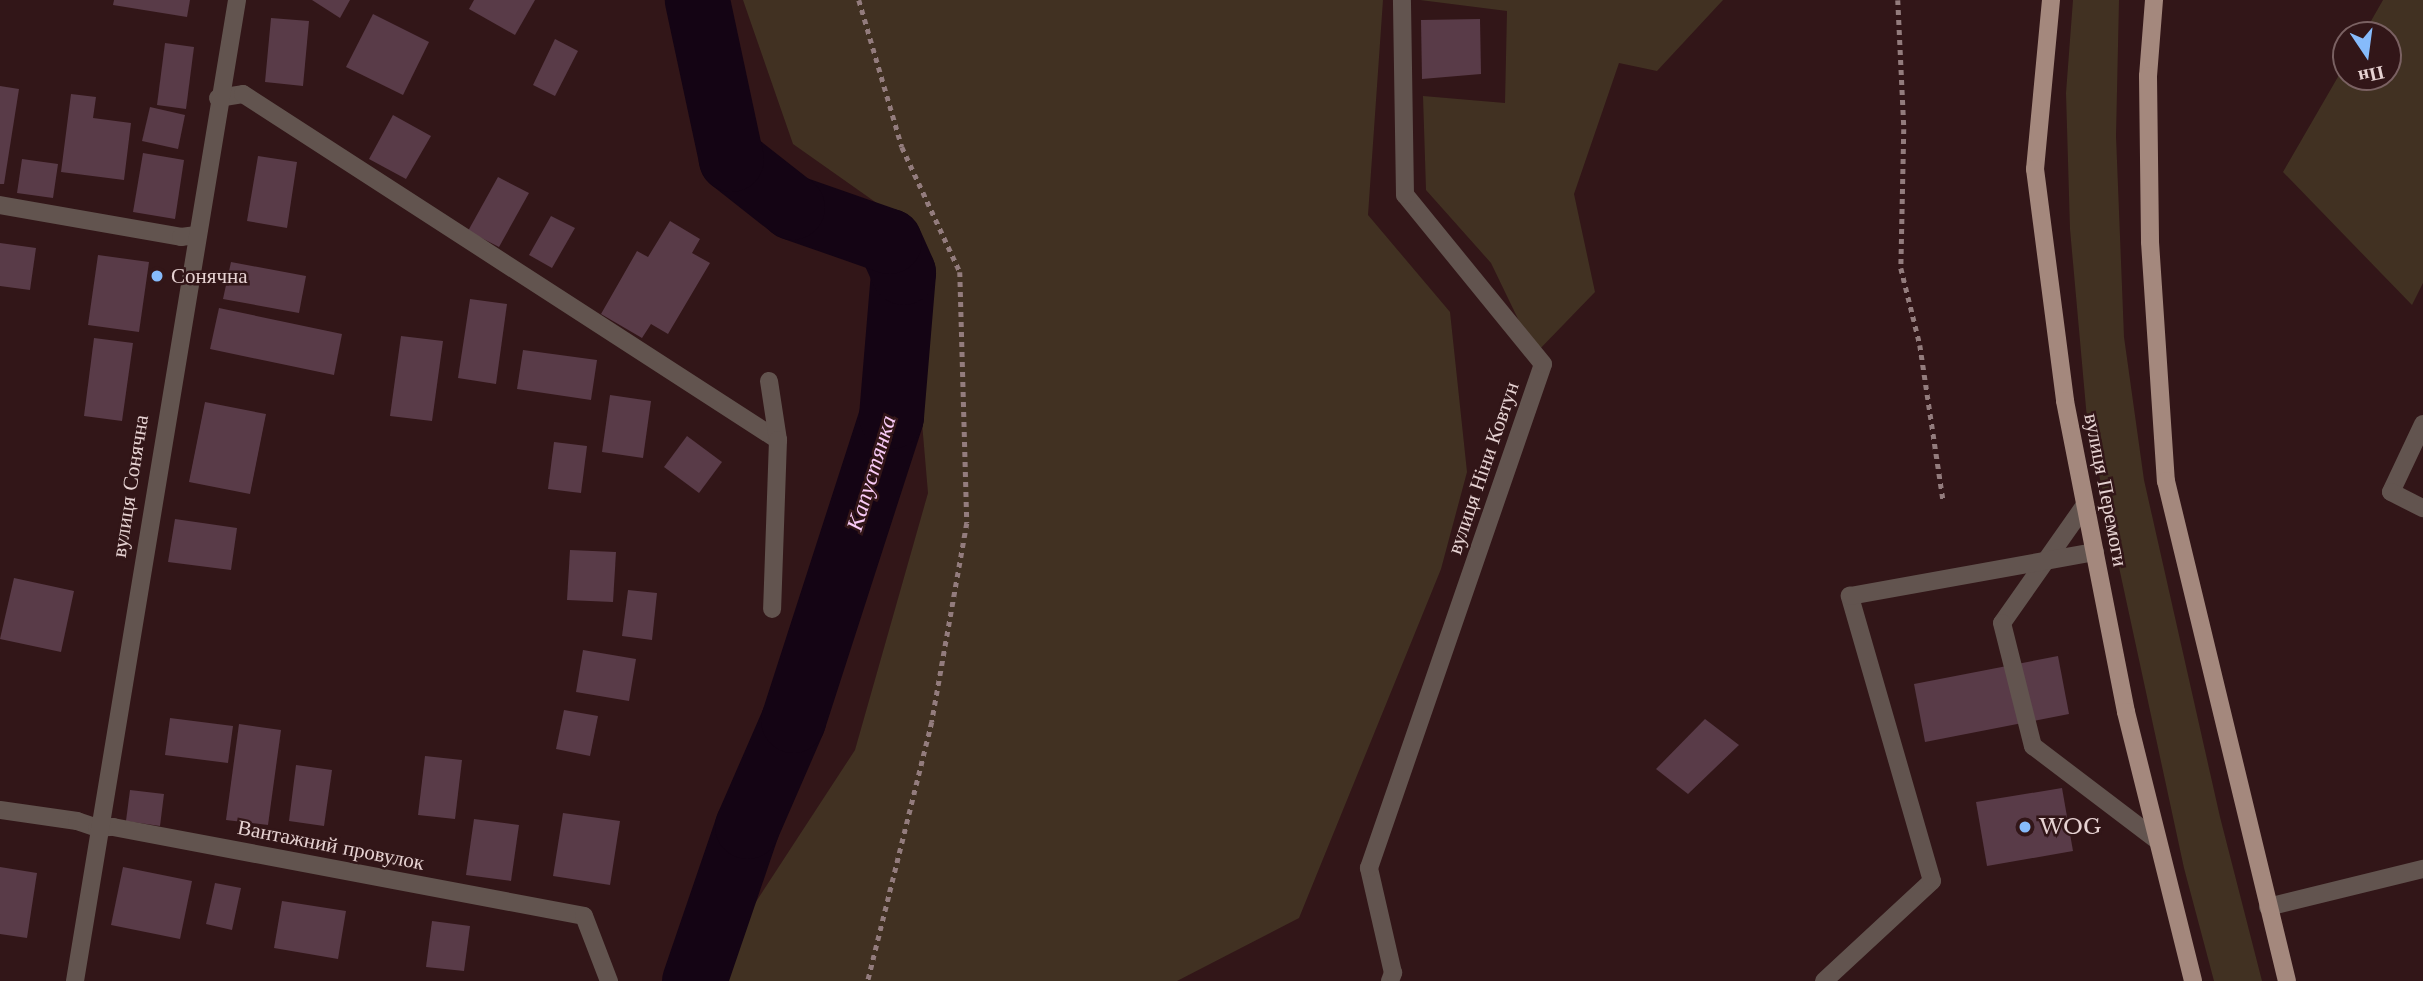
<!DOCTYPE html>
<meta charset="utf-8">
<style>
body{margin:0}
#map{position:relative;width:2423px;height:981px;overflow:hidden;background:#321618;font-family:"Libre Baskerville",serif}
div>[style]{position:absolute}
[style*='--x']{left:calc(var(--x)*1px);top:calc(var(--y)*1px);width:calc(var(--w)*1px);rotate:calc(var(--a)*1deg)}
.green>*{inset:0;background:#413122}
.river>*{height:65px;margin:-32.5px;padding:0 32.5px;transform-origin:32.5px;border-radius:32.5px;background:#140414}
.building>*{inset:0;background:#593b48}
.path>*{height:4.5px;margin-top:-2.25px;transform-origin:0;background:repeating-linear-gradient(90deg,#937c7d 0 5px,transparent 0 10px)}
.minor>*{height:18px;margin:-9px;padding:0 9px;transform-origin:9px;border-radius:9px;background:#62544f}
.major>*{height:18px;margin:-9px;padding:0 9px;transform-origin:9px;border-radius:9px;background:#a4887d}
.dots>*{width:19px;height:19px;translate:-50% -50%;box-sizing:border-box;border:4px solid #321618;border-radius:50%}
span{translate:-50% -50%;white-space:nowrap;text-align:center;line-height:1.15;-webkit-text-stroke:5px #321618;paint-order:stroke}
.poi-label{font-size:21px;color:#e6d2d2}
.left{translate:0 -50%;text-align:left}
.street-label{font-size:21px;color:#e6d2d2}
.water-label{font-size:23px;color:#f9cbf7;font-style:italic}
.north{position:absolute;left:2332px;top:21px;width:70px;height:70px;box-sizing:border-box;background:#321618;border:2px solid #7a6162;border-radius:50%;rotate:167deg;font-size:19px;font-weight:700;line-height:28px;text-align:center;color:#e6d2d2}
.north::after{content:'';display:block;margin:auto;width:24px;height:32px;background:#86bbfb;clip-path:polygon(50% 0,100% 100%,50% 72%,0 100%)}
</style>
<div id="map">
<div class="green">
<i style="clip-path:polygon(743px 0,1383px 0,1368px 215px,1450px 312px,1467px 472px,1441px 569px,1299px 918px,1177px 981px,711px 981px,714px 966px,855px 750px,928px 493px,905px 223px,793px 144px)"></i>
<i style="clip-path:polygon(1420px 0,1723px 0,1657px 71px,1619px 63px,1574px 194px,1595px 292px,1535px 354px,1491px 263px,1426px 190px,1423px 96px,1505px 103px,1507px 11px)"></i>
<i style="clip-path:polygon(2073px 0,2119px 0,2116px 136px,2124px 337px,2144px 480px,2220px 817px,2262px 981px,2214px 981px,2184px 868px,2087px 419px,2070px 229px,2066px 93px)"></i>
<i style="clip-path:polygon(2383px 0,2423px 0,2423px 283px,2412px 305px,2283px 172px,2346px 63px,2346px 77px,2388px 77px,2388px 35px,2363px 35px)"></i>
</div>
<div class="river">
<i style="--x:694;--y:981;--w:164;--a:-71.1"></i>
<i style="--x:747;--y:826;--w:116;--a:-66.5"></i>
<i style="--x:793;--y:720;--w:319;--a:-72.1"></i>
<i style="--x:891;--y:416;--w:144;--a:-85.2"></i>
<i style="--x:903;--y:272;--w:34;--a:-114"></i>
<i style="--x:889;--y:241;--w:103;--a:-160.7"></i>
<i style="--x:792;--y:207;--w:78;--a:-141.8"></i>
<i style="--x:731;--y:159;--w:163;--a:-102.1"></i>
</div>
<div class="building">
<i style="clip-path:polygon(114px 0,190px 0,187px 17px,113px 5px)"></i>
<i style="clip-path:polygon(312px 0,350px 0,340px 18px)"></i>
<i style="clip-path:polygon(474px 0,535px 0,515px 35px,469px 9px)"></i>
<i style="clip-path:polygon(373px 14px,429px 42px,403px 95px,346px 67px)"></i>
<i style="clip-path:polygon(271px 18px,309px 21px,303px 86px,265px 82px)"></i>
<i style="clip-path:polygon(1480px 19px,1481px 74px,1422px 79px,1421px 20px)"></i>
<i style="clip-path:polygon(555px 39px,578px 51px,555px 96px,533px 85px)"></i>
<i style="clip-path:polygon(165px 43px,194px 47px,186px 109px,157px 105px)"></i>
<i style="clip-path:polygon(0 86px,19px 89px,4px 184px,0 184px)"></i>
<i style="clip-path:polygon(71px 94px,96px 97px,93px 118px,131px 123px,124px 180px,61px 172px)"></i>
<i style="clip-path:polygon(150px 107px,185px 115px,178px 149px,142px 141px)"></i>
<i style="clip-path:polygon(393px 115px,431px 136px,406px 179px,369px 159px)"></i>
<i style="clip-path:polygon(143px 153px,184px 160px,175px 219px,133px 212px)"></i>
<i style="clip-path:polygon(258px 156px,297px 162px,287px 228px,247px 221px)"></i>
<i style="clip-path:polygon(22px 159px,58px 164px,53px 198px,17px 193px)"></i>
<i style="clip-path:polygon(498px 177px,529px 193px,499px 247px,468px 231px)"></i>
<i style="clip-path:polygon(551px 216px,575px 228px,552px 268px,529px 255px)"></i>
<i style="clip-path:polygon(670px 221px,700px 239px,692px 253px,710px 263px,668px 334px,651px 324px,642px 338px,601px 314px,637px 251px,648px 257px)"></i>
<i style="clip-path:polygon(0 243px,36px 248px,30px 290px,0 286px)"></i>
<i style="clip-path:polygon(98px 255px,149px 262px,139px 332px,88px 325px)"></i>
<i style="clip-path:polygon(231px 262px,306px 276px,299px 313px,223px 299px)"></i>
<i style="clip-path:polygon(470px 299px,507px 304px,496px 384px,458px 378px)"></i>
<i style="clip-path:polygon(219px 308px,342px 334px,334px 375px,210px 349px)"></i>
<i style="clip-path:polygon(401px 336px,443px 341px,432px 421px,390px 416px)"></i>
<i style="clip-path:polygon(94px 338px,133px 343px,122px 421px,84px 416px)"></i>
<i style="clip-path:polygon(523px 350px,597px 360px,591px 400px,517px 389px)"></i>
<i style="clip-path:polygon(610px 395px,651px 401px,643px 458px,602px 452px)"></i>
<i style="clip-path:polygon(205px 402px,266px 414px,250px 494px,189px 482px)"></i>
<i style="clip-path:polygon(687px 436px,722px 462px,699px 493px,664px 467px)"></i>
<i style="clip-path:polygon(554px 442px,587px 446px,581px 493px,548px 489px)"></i>
<i style="clip-path:polygon(175px 519px,237px 528px,231px 570px,168px 562px)"></i>
<i style="clip-path:polygon(570px 550px,616px 552px,613px 602px,567px 600px)"></i>
<i style="clip-path:polygon(14px 578px,74px 591px,61px 652px,0 639px)"></i>
<i style="clip-path:polygon(628px 590px,657px 593px,652px 640px,622px 636px)"></i>
<i style="clip-path:polygon(583px 650px,636px 659px,629px 701px,576px 692px)"></i>
<i style="clip-path:polygon(2058px 656px,2069px 714px,1925px 742px,1914px 684px)"></i>
<i style="clip-path:polygon(564px 710px,598px 716px,590px 756px,556px 749px)"></i>
<i style="clip-path:polygon(170px 718px,233px 726px,228px 763px,165px 755px)"></i>
<i style="clip-path:polygon(1705px 719px,1739px 745px,1688px 794px,1656px 769px)"></i>
<i style="clip-path:polygon(239px 724px,281px 730px,268px 825px,226px 820px)"></i>
<i style="clip-path:polygon(425px 756px,462px 760px,455px 819px,418px 815px)"></i>
<i style="clip-path:polygon(296px 765px,332px 770px,324px 826px,289px 821px)"></i>
<i style="clip-path:polygon(2062px 788px,2073px 851px,1987px 866px,1976px 802px)"></i>
<i style="clip-path:polygon(130px 790px,164px 794px,160px 826px,126px 821px)"></i>
<i style="clip-path:polygon(563px 813px,620px 821px,610px 885px,553px 876px)"></i>
<i style="clip-path:polygon(474px 819px,519px 825px,511px 881px,466px 875px)"></i>
<i style="clip-path:polygon(0 867px,37px 873px,27px 938px,0 934px)"></i>
<i style="clip-path:polygon(123px 867px,192px 881px,180px 939px,111px 925px)"></i>
<i style="clip-path:polygon(215px 883px,241px 888px,232px 930px,206px 924px)"></i>
<i style="clip-path:polygon(282px 901px,346px 911px,338px 959px,274px 948px)"></i>
<i style="clip-path:polygon(432px 921px,470px 926px,464px 971px,426px 967px)"></i>
</div>
<div class="path">
<i style="--x:859;--y:0;--w:153;--a:73.7"></i>
<i style="--x:902;--y:147;--w:138;--a:65.1"></i>
<i style="--x:960;--y:272;--w:251;--a:88.4"></i>
<i style="--x:967;--y:523;--w:202;--a:100"></i>
<i style="--x:932;--y:722;--w:267;--a:103.9"></i>
<i style="--x:1898;--y:0;--w:129;--a:87.3"></i>
<i style="--x:1904;--y:129;--w:139;--a:91.2"></i>
<i style="--x:1901;--y:268;--w:79;--a:76.1"></i>
<i style="--x:1920;--y:345;--w:156;--a:81.5"></i>
</div>
<div class="minor">
<i style="--x:218;--y:98;--w:25;--a:-9"></i>
<i style="--x:243;--y:94;--w:637;--a:32.89"></i>
<i style="--x:0;--y:205;--w:184;--a:10"></i>
<i style="--x:181;--y:237;--w:14;--a:-8"></i>
<i style="--x:769;--y:381;--w:60;--a:81.3"></i>
<i style="--x:778;--y:440;--w:169;--a:92"></i>
<i style="--x:2423;--y:424;--w:75;--a:115.2"></i>
<i style="--x:2391;--y:492;--w:36;--a:27"></i>
<i style="--x:2085;--y:505;--w:144;--a:125.1"></i>
<i style="--x:2002;--y:623;--w:127;--a:75.9"></i>
<i style="--x:2033;--y:746;--w:156;--a:37.2"></i>
<i style="--x:0;--y:810;--w:78;--a:8.1"></i>
<i style="--x:77;--y:821;--w:21;--a:19"></i>
<i style="--x:97;--y:828;--w:16;--a:-4"></i>
<i style="--x:113;--y:827;--w:479;--a:10.7"></i>
<i style="--x:584;--y:916;--w:70;--a:69"></i>
<i style="--x:2268;--y:907;--w:160;--a:-13.8"></i>
<i style="--x:75;--y:981;--w:994;--a:-80.62"></i>
<i style="--x:1390;--y:981;--w:9;--a:-69"></i>
<i style="--x:1393;--y:973;--w:108;--a:-102.9"></i>
<i style="--x:1369;--y:868;--w:533;--a:-70.95"></i>
<i style="--x:1543;--y:364;--w:218;--a:-129.2"></i>
<i style="--x:1405;--y:195;--w:195;--a:-90.9"></i>
<i style="--x:1824;--y:981;--w:147;--a:-42.8"></i>
<i style="--x:1932;--y:881;--w:297;--a:-106.1"></i>
<i style="--x:1850;--y:596;--w:249;--a:-10.2"></i>
</div>
<div class="major">
<i style="--x:2051;--y:0;--w:170;--a:95.4"></i>
<i style="--x:2035;--y:169;--w:234;--a:82.6"></i>
<i style="--x:2065;--y:401;--w:317;--a:78.9"></i>
<i style="--x:2126;--y:712;--w:277;--a:76"></i>
<i style="--x:2154;--y:0;--w:76;--a:94.5"></i>
<i style="--x:2148;--y:76;--w:166;--a:89.3"></i>
<i style="--x:2150;--y:242;--w:240;--a:86.2"></i>
<i style="--x:2166;--y:481;--w:514;--a:76.4"></i>
</div>
<div class="dots">
<i style="left:157px;top:276px;background:#86bbfb"></i>
<i style="left:2025px;top:827px;background:#86bbfb"></i>
</div>
<div class="poi-label">
<span class="left" style="left:171px;top:276px">Сонячна</span>
<span class="left" style="left:2039px;top:827px">WOG</span>
</div>
<div class="street-label">
<span style="left:1483px;top:468px;rotate:-71deg">вулиця Ніни Ковтун</span>
<span style="left:130px;top:486px;rotate:-81deg">вулиця Сонячна</span>
<span style="left:2106px;top:490px;rotate:79deg">вулиця Перемоги</span>
<span style="left:331px;top:845px;rotate:11deg">Вантажний провулок</span>
</div>
<div class="water-label">
<span style="left:871px;top:473px;rotate:-73deg">Капустянка</span>
</div>
<div class="north">Пн</div>
</div>
